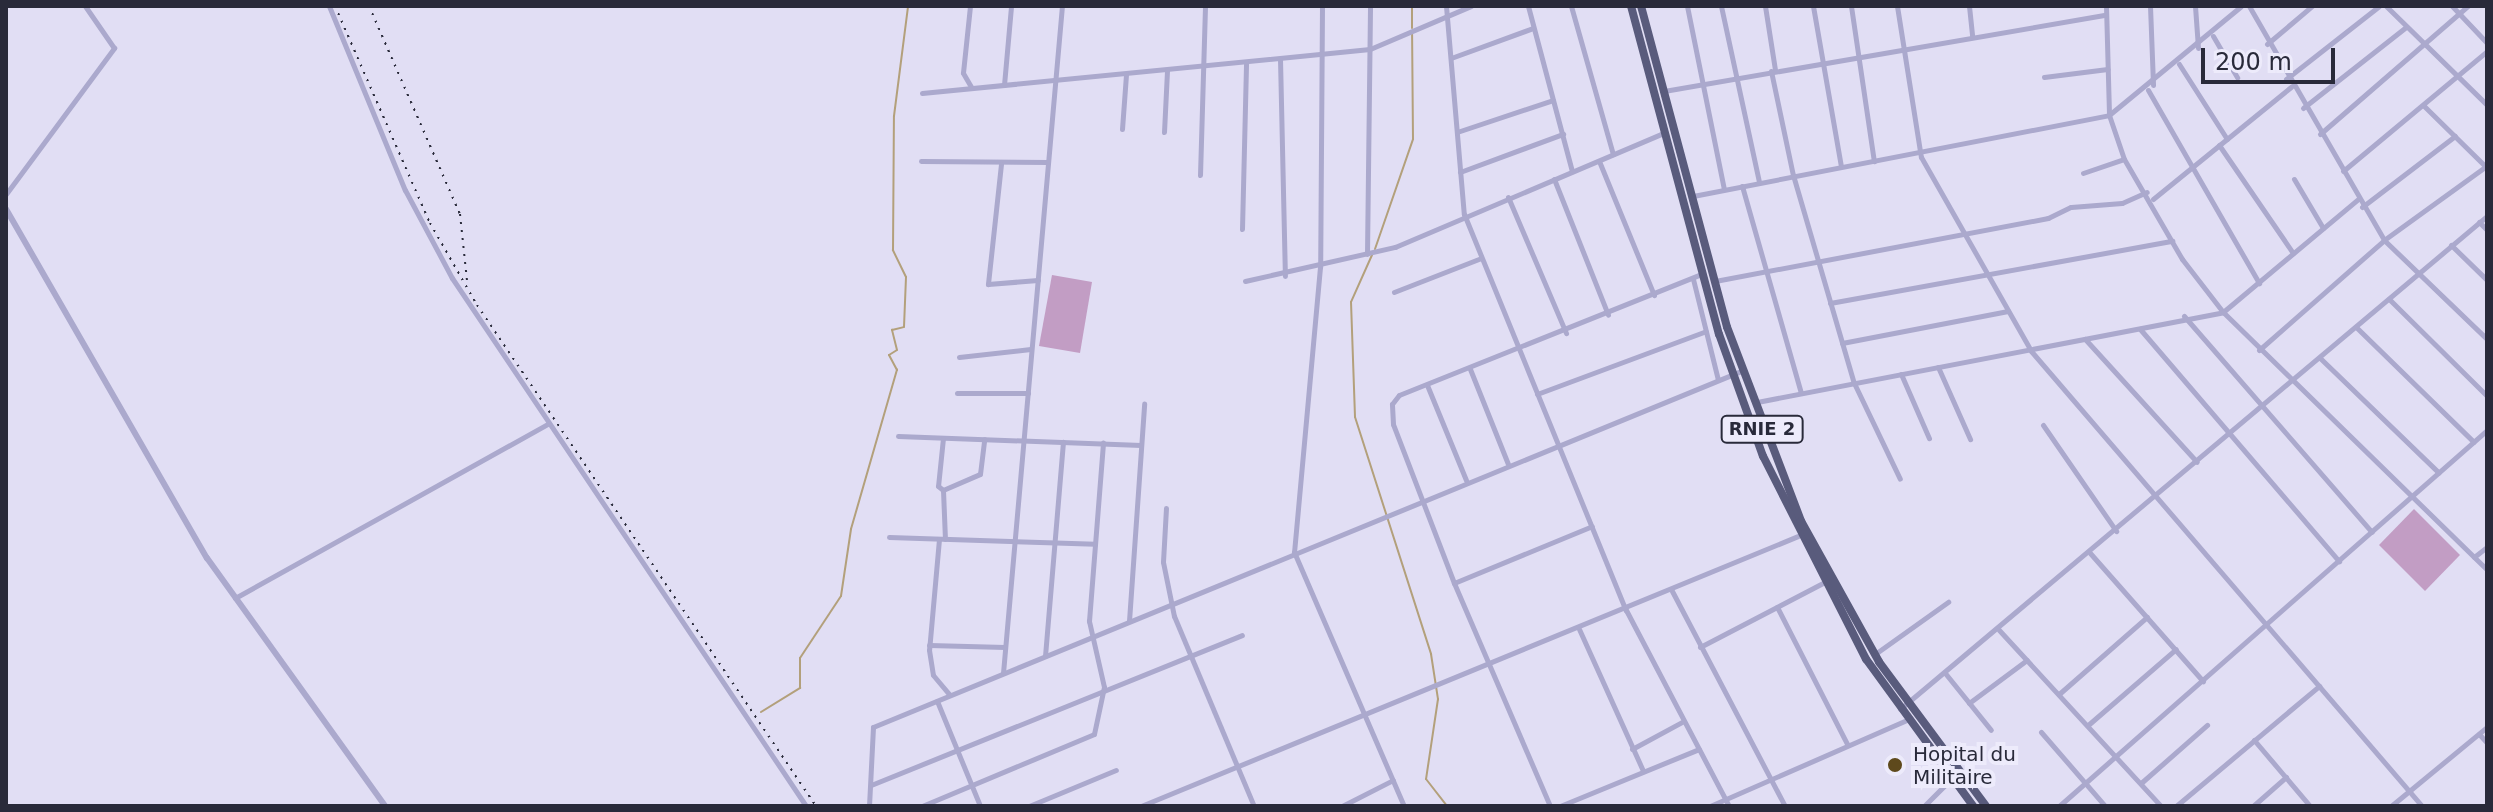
<!DOCTYPE html>
<style>
body{margin:0}
#map{position:relative;width:2493px;height:812px;overflow:hidden;background:#e1def4;font-family:"DejaVu Sans",sans-serif}
div>[style]{position:absolute}
[style*='--x']{left:calc(var(--x)*1px);top:calc(var(--y)*1px);width:calc(var(--w)*1px);rotate:calc(var(--a)*1deg)}
.green>*{inset:0;background:#c29dc4}
.stream>*{height:2px;margin:-1px;padding:0 1px;transform-origin:1px;border-radius:1px;background:#b3a07b}
.minor>*{height:5px;margin:-2.5px;padding:0 2.5px;transform-origin:2.5px;border-radius:2.5px;background:#aba9cd}
.tertiary>*{height:6px;margin:-3px;padding:0 3px;transform-origin:3px;border-radius:3px;background:#aba9cd}
.primary>*{height:8px;margin:-4px;padding:0 4px;transform-origin:4px;border-radius:4px;background:#595b7c}
.rail>*{height:2px;margin-top:-1px;transform-origin:0;background:repeating-linear-gradient(90deg,#292a3a 0 2px,transparent 0 8px)}
.dots>*{width:22px;height:22px;translate:-50% -50%;box-sizing:border-box;border:4px solid #edebfb;border-radius:50%}
span{translate:-50% -50%;white-space:nowrap;text-align:center;line-height:1.15;-webkit-text-stroke:8px #edebfb;paint-order:stroke}
.shield-label span{padding:2px 6px;background:#edebfb;border:2px solid;border-radius:6px;-webkit-text-stroke-width:0}
.shield-label{font-size:18px;color:#292a3a;font-weight:700}
.poi-label{font-size:20px;color:#292a3a}
.left{translate:0 -50%;text-align:left}
.frame{position:absolute;inset:0;border:8px solid #292a3a;pointer-events:none}
.scale{position:absolute;left:2201px;top:48px;width:134px;height:36px;box-sizing:border-box;border:4px solid #292a3a;border-top:0;padding-left:10px;font-size:24px;line-height:28px;white-space:nowrap;color:#292a3a;-webkit-text-stroke:6px #edebfb;paint-order:stroke}
</style>
<div id="map">
<div class="green">
<i style="clip-path:polygon(1052px 275px,1092px 282px,1080px 353px,1039px 346px)"></i>
<i style="clip-path:polygon(2414px 509px,2460px 555px,2425px 591px,2379px 545px)"></i>
</div>
<div class="stream">
<i style="--x:1412;--y:6;--w:22;--a:90"></i>
<i style="--x:1375;--y:249;--w:116;--a:-70.9"></i>
<i style="--x:1413;--y:139;--w:105;--a:-90.5"></i>
<i style="--x:1372;--y:255;--w:51;--a:114.1"></i>
<i style="--x:1351;--y:302;--w:115;--a:88"></i>
<i style="--x:1355;--y:417;--w:249;--a:72.2"></i>
<i style="--x:1431;--y:654;--w:46;--a:81.2"></i>
<i style="--x:1438;--y:699;--w:81;--a:98.5"></i>
<i style="--x:1426;--y:779;--w:34;--a:52"></i>
<i style="--x:761;--y:712;--w:46;--a:-31.6"></i>
<i style="--x:800;--y:688;--w:30;--a:-90"></i>
<i style="--x:800;--y:658;--w:74;--a:-56.5"></i>
<i style="--x:841;--y:596;--w:68;--a:-81.5"></i>
<i style="--x:851;--y:529;--w:166;--a:-73.9"></i>
<i style="--x:897;--y:370;--w:17;--a:-118"></i>
<i style="--x:889;--y:355;--w:9;--a:-32"></i>
<i style="--x:897;--y:350;--w:21;--a:-104"></i>
<i style="--x:892;--y:330;--w:12;--a:-14"></i>
<i style="--x:904;--y:327;--w:50;--a:-87.7"></i>
<i style="--x:906;--y:277;--w:30;--a:-116"></i>
<i style="--x:893;--y:250;--w:134;--a:-89.6"></i>
<i style="--x:894;--y:116;--w:111;--a:-82.7"></i>
</div>
<div class="minor">
<i style="--x:329;--y:6;--w:199;--a:67.6"></i>
<i style="--x:405;--y:190;--w:100;--a:61.9"></i>
<i style="--x:452;--y:278;--w:636;--a:56.16"></i>
<i style="--x:970;--y:6;--w:67;--a:96"></i>
<i style="--x:963;--y:73;--w:16;--a:60"></i>
<i style="--x:1322;--y:6;--w:261;--a:90.4"></i>
<i style="--x:1320;--y:267;--w:286;--a:95.2"></i>
<i style="--x:1294;--y:552;--w:277;--a:66.6"></i>
<i style="--x:1446;--y:6;--w:209;--a:85.1"></i>
<i style="--x:1464;--y:214;--w:428;--a:67.8"></i>
<i style="--x:1626;--y:610;--w:221;--a:62.3"></i>
<i style="--x:1528;--y:6;--w:171;--a:75.1"></i>
<i style="--x:1571;--y:6;--w:154;--a:74.2"></i>
<i style="--x:1687;--y:6;--w:187;--a:78.6"></i>
<i style="--x:1721;--y:6;--w:180;--a:77.8"></i>
<i style="--x:1765;--y:6;--w:65;--a:81.1"></i>
<i style="--x:1813;--y:6;--w:162;--a:80.1"></i>
<i style="--x:1851;--y:6;--w:157;--a:81.6"></i>
<i style="--x:1897;--y:6;--w:153;--a:81"></i>
<i style="--x:1921;--y:157;--w:223;--a:60.4"></i>
<i style="--x:2031;--y:351;--w:600;--a:49.33"></i>
<i style="--x:1969;--y:6;--w:31;--a:84"></i>
<i style="--x:2106;--y:6;--w:109;--a:88.4"></i>
<i style="--x:2109;--y:115;--w:46;--a:71.2"></i>
<i style="--x:2124;--y:159;--w:116;--a:59.9"></i>
<i style="--x:2182;--y:259;--w:67;--a:52.3"></i>
<i style="--x:2223;--y:312;--w:176;--a:-39.9"></i>
<i style="--x:2150;--y:6;--w:79;--a:87.8"></i>
<i style="--x:2195;--y:6;--w:42;--a:85.9"></i>
<i style="--x:2249;--y:6;--w:270;--a:60"></i>
<i style="--x:2384;--y:240;--w:143;--a:43.9"></i>
<i style="--x:2386;--y:6;--w:141;--a:44.4"></i>
<i style="--x:2452;--y:6;--w:51;--a:46.6"></i>
<i style="--x:2213;--y:36;--w:48;--a:59.7"></i>
<i style="--x:2267;--y:44;--w:59;--a:-40.2"></i>
<i style="--x:1451;--y:58;--w:87;--a:-20.1"></i>
<i style="--x:1280;--y:59;--w:217;--a:88.7"></i>
<i style="--x:2179;--y:64;--w:89;--a:57.4"></i>
<i style="--x:1771;--y:71;--w:106;--a:78.1"></i>
<i style="--x:1793;--y:175;--w:217;--a:73.7"></i>
<i style="--x:1854;--y:383;--w:106;--a:64.4"></i>
<i style="--x:2044;--y:77;--w:64;--a:-7.2"></i>
<i style="--x:2286;--y:79;--w:118;--a:-38.1"></i>
<i style="--x:1004;--y:85;--w:79;--a:-84.9"></i>
<i style="--x:2148;--y:90;--w:223;--a:60.1"></i>
<i style="--x:1664;--y:91;--w:448;--a:-9.8"></i>
<i style="--x:922;--y:93;--w:450;--a:-5.6"></i>
<i style="--x:1370;--y:49;--w:110;--a:-23.1"></i>
<i style="--x:2424;--y:106;--w:87;--a:44.5"></i>
<i style="--x:2303;--y:108;--w:131;--a:-38.2"></i>
<i style="--x:1122;--y:129;--w:55;--a:-85.8"></i>
<i style="--x:1164;--y:132;--w:62;--a:-87.2"></i>
<i style="--x:1457;--y:132;--w:101;--a:-18.4"></i>
<i style="--x:2320;--y:134;--w:196;--a:-40.9"></i>
<i style="--x:2219;--y:145;--w:131;--a:55.6"></i>
<i style="--x:921;--y:161;--w:127;--a:0.5"></i>
<i style="--x:1599;--y:161;--w:145;--a:67.7"></i>
<i style="--x:1001;--y:164;--w:121;--a:96.2"></i>
<i style="--x:988;--y:284;--w:50;--a:-4.6"></i>
<i style="--x:2343;--y:171;--w:187;--a:-39.8"></i>
<i style="--x:1460;--y:172;--w:110;--a:-20.3"></i>
<i style="--x:2083;--y:173;--w:43;--a:-18.9"></i>
<i style="--x:1200;--y:175;--w:169;--a:-88.3"></i>
<i style="--x:1554;--y:179;--w:146;--a:68.3"></i>
<i style="--x:2294;--y:179;--w:57;--a:59.4"></i>
<i style="--x:1742;--y:186;--w:215;--a:74.1"></i>
<i style="--x:6;--y:194;--w:182;--a:-53.5"></i>
<i style="--x:114;--y:48;--w:51;--a:-124.6"></i>
<i style="--x:1693;--y:196;--w:424;--a:-11"></i>
<i style="--x:2109;--y:115;--w:171;--a:-39.5"></i>
<i style="--x:1508;--y:197;--w:148;--a:66.9"></i>
<i style="--x:2153;--y:199;--w:178;--a:-39.1"></i>
<i style="--x:2362;--y:207;--w:117;--a:-37.4"></i>
<i style="--x:2479;--y:222;--w:11;--a:45"></i>
<i style="--x:1242;--y:229;--w:167;--a:-88.6"></i>
<i style="--x:2451;--y:245;--w:50;--a:44.2"></i>
<i style="--x:1367;--y:254;--w:248;--a:-89.3"></i>
<i style="--x:1693;--y:279;--w:104;--a:76.1"></i>
<i style="--x:1245;--y:281;--w:154;--a:-12.8"></i>
<i style="--x:1395;--y:247;--w:292;--a:-23"></i>
<i style="--x:1715;--y:281;--w:339;--a:-10.7"></i>
<i style="--x:2048;--y:218;--w:25;--a:-26"></i>
<i style="--x:2071;--y:207;--w:51;--a:-4.5"></i>
<i style="--x:2122;--y:203;--w:27;--a:-24"></i>
<i style="--x:1394;--y:292;--w:93;--a:-21.3"></i>
<i style="--x:2389;--y:299;--w:138;--a:44.7"></i>
<i style="--x:1830;--y:303;--w:348;--a:-10.3"></i>
<i style="--x:2184;--y:316;--w:286;--a:49"></i>
<i style="--x:2357;--y:328;--w:163;--a:44.3"></i>
<i style="--x:2140;--y:329;--w:306;--a:49.4"></i>
<i style="--x:2085;--y:339;--w:166;--a:47.7"></i>
<i style="--x:1842;--y:343;--w:169;--a:-10.9"></i>
<i style="--x:2259;--y:350;--w:167;--a:-41.3"></i>
<i style="--x:2384;--y:240;--w:125;--a:-35.9"></i>
<i style="--x:959;--y:357;--w:72;--a:-6.3"></i>
<i style="--x:2320;--y:358;--w:165;--a:44"></i>
<i style="--x:1938;--y:367;--w:79;--a:66"></i>
<i style="--x:1470;--y:369;--w:102;--a:68.2"></i>
<i style="--x:1901;--y:374;--w:70;--a:66.4"></i>
<i style="--x:1427;--y:385;--w:103;--a:67.7"></i>
<i style="--x:957;--y:393;--w:71;--a:0"></i>
<i style="--x:1537;--y:394;--w:180;--a:-20.4"></i>
<i style="--x:1757;--y:402;--w:475;--a:-10.9"></i>
<i style="--x:2223;--y:312;--w:369;--a:44.3"></i>
<i style="--x:2043;--y:425;--w:129;--a:55.4"></i>
<i style="--x:898;--y:436;--w:243;--a:2.1"></i>
<i style="--x:943;--y:438;--w:48;--a:95.9"></i>
<i style="--x:938;--y:486;--w:6;--a:39"></i>
<i style="--x:943;--y:490;--w:40;--a:-23.4"></i>
<i style="--x:980;--y:474;--w:35;--a:-83"></i>
<i style="--x:943;--y:490;--w:49;--a:87.7"></i>
<i style="--x:1166;--y:508;--w:54;--a:93.2"></i>
<i style="--x:1163;--y:562;--w:55;--a:78.5"></i>
<i style="--x:1174;--y:616;--w:206;--a:67.2"></i>
<i style="--x:889;--y:537;--w:206;--a:1.9"></i>
<i style="--x:939;--y:539;--w:111;--a:95.1"></i>
<i style="--x:929;--y:650;--w:25;--a:81"></i>
<i style="--x:933;--y:675;--w:26;--a:50"></i>
<i style="--x:2090;--y:553;--w:171;--a:48.6"></i>
<i style="--x:2474;--y:557;--w:16;--a:-38"></i>
<i style="--x:1454;--y:583;--w:149;--a:-22.4"></i>
<i style="--x:1672;--y:591;--w:243;--a:62.3"></i>
<i style="--x:235;--y:598;--w:359;--a:-29.1"></i>
<i style="--x:1777;--y:607;--w:154;--a:62.9"></i>
<i style="--x:1129;--y:621;--w:218;--a:-86"></i>
<i style="--x:1579;--y:629;--w:156;--a:65.7"></i>
<i style="--x:1999;--y:630;--w:239;--a:47.4"></i>
<i style="--x:929;--y:645;--w:76;--a:1.5"></i>
<i style="--x:1700;--y:647;--w:139;--a:-27.5"></i>
<i style="--x:1875;--y:654;--w:90;--a:-35.5"></i>
<i style="--x:1045;--y:656;--w:215;--a:-85.2"></i>
<i style="--x:1003;--y:673;--w:670;--a:-84.95"></i>
<i style="--x:1945;--y:673;--w:73;--a:51.1"></i>
<i style="--x:2059;--y:694;--w:117;--a:-41.2"></i>
<i style="--x:937;--y:701;--w:113;--a:67.7"></i>
<i style="--x:1969;--y:703;--w:72;--a:-36.6"></i>
<i style="--x:1900;--y:709;--w:767;--a:-40.03"></i>
<i style="--x:2088;--y:725;--w:116;--a:-40.8"></i>
<i style="--x:2041;--y:732;--w:98;--a:49.1"></i>
<i style="--x:2479;--y:734;--w:12;--a:48"></i>
<i style="--x:2254;--y:740;--w:87;--a:49.7"></i>
<i style="--x:1632;--y:749;--w:57;--a:-28.4"></i>
<i style="--x:2141;--y:783;--w:88;--a:-41.3"></i>
<i style="--x:871;--y:785;--w:400;--a:-22"></i>
<i style="--x:869;--y:806;--w:79;--a:-87.1"></i>
<i style="--x:873;--y:727;--w:938;--a:-22.3"></i>
<i style="--x:922;--y:806;--w:186;--a:-22.7"></i>
<i style="--x:1094;--y:734;--w:48;--a:-78"></i>
<i style="--x:1104;--y:687;--w:68;--a:-102.8"></i>
<i style="--x:1089;--y:621;--w:179;--a:-85.5"></i>
<i style="--x:1029;--y:806;--w:94;--a:-22.5"></i>
<i style="--x:1141;--y:806;--w:710;--a:-22.34"></i>
<i style="--x:1342;--y:806;--w:57;--a:-27"></i>
<i style="--x:1550;--y:806;--w:243;--a:-113.3"></i>
<i style="--x:1454;--y:583;--w:170;--a:-111"></i>
<i style="--x:1393;--y:424;--w:20;--a:-93"></i>
<i style="--x:1392;--y:404;--w:11;--a:-52"></i>
<i style="--x:1399;--y:395;--w:326;--a:-21.8"></i>
<i style="--x:1560;--y:806;--w:150;--a:-22.3"></i>
<i style="--x:1710;--y:806;--w:219;--a:-23.6"></i>
<i style="--x:1924;--y:806;--w:38;--a:-45"></i>
<i style="--x:2059;--y:806;--w:570;--a:-41.3"></i>
<i style="--x:2176;--y:806;--w:187;--a:-40"></i>
<i style="--x:2253;--y:806;--w:44;--a:-41.3"></i>
<i style="--x:2391;--y:806;--w:124;--a:-39.5"></i>
</div>
<div class="tertiary">
<i style="--x:6;--y:209;--w:403;--a:60.1"></i>
<i style="--x:207;--y:558;--w:305;--a:54.3"></i>
</div>
<div class="primary">
<i style="--x:1631;--y:6;--w:340;--a:75"></i>
<i style="--x:1719;--y:334;--w:130;--a:70.2"></i>
<i style="--x:1763;--y:456;--w:228;--a:63.1"></i>
<i style="--x:1866;--y:659;--w:182;--a:53.9"></i>
<i style="--x:1641;--y:6;--w:332;--a:75"></i>
<i style="--x:1727;--y:327;--w:208;--a:69.1"></i>
<i style="--x:1801;--y:521;--w:161;--a:61"></i>
<i style="--x:1879;--y:662;--w:179;--a:53.4"></i>
</div>
<div class="rail">
<i style="--x:335;--y:6;--w:237;--a:66.4"></i>
<i style="--x:430;--y:223;--w:95;--a:60.2"></i>
<i style="--x:477;--y:305;--w:605;--a:55.92"></i>
<i style="--x:369;--y:6;--w:227;--a:66.4"></i>
<i style="--x:460;--y:214;--w:67;--a:84"></i>
</div>
<div class="dots">
<i style="left:1895px;top:765px;background:#5e491c"></i>
</div>
<div class="shield-label">
<span style="left:1762px;top:429px">RNIE 2</span>
</div>
<div class="poi-label">
<span class="left" style="left:1913px;top:766px">Hopital du<br>Militaire</span>
</div>
<div class="frame"></div>
<div class="scale">200 m</div>
</div>
